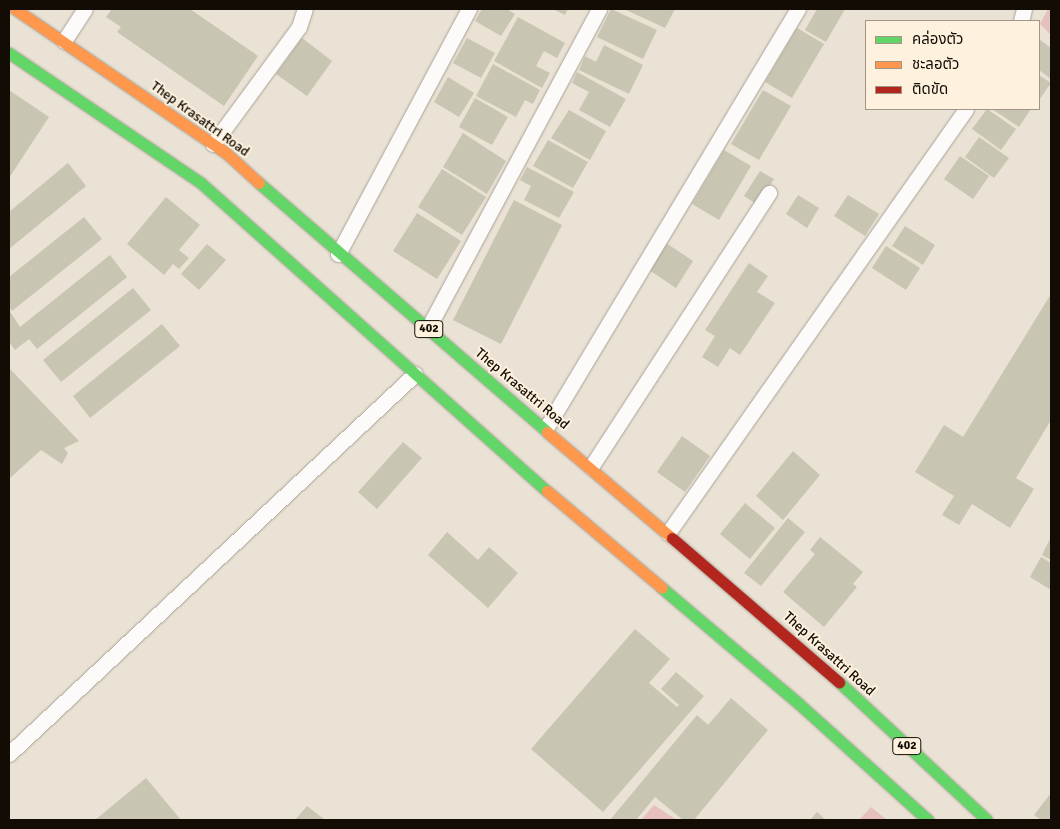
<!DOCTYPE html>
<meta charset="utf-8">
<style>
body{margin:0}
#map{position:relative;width:1060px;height:829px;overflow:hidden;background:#eae2d4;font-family:Signika,"Noto Sans Thai",sans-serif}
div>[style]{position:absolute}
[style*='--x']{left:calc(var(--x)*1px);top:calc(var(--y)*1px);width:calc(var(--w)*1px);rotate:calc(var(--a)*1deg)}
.green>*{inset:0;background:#e5c0bd}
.building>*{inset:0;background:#c8c5b3}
.roads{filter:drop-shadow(0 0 1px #a9a298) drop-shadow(0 0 1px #a9a298)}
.street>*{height:15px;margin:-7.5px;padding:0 7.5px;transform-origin:7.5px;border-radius:7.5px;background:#fcfbf9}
.fast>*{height:11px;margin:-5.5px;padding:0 5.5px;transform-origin:5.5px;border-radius:5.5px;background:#63d668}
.slow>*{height:11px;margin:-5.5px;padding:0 5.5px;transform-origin:5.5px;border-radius:5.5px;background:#ff974d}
.jam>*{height:11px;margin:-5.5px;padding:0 5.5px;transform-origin:5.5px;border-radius:5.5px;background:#b3261e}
span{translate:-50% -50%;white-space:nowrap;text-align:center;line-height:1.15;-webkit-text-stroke:4px #fef1de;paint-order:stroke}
.shield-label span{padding:1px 4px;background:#fef1de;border:1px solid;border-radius:4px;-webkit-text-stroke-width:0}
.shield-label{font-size:12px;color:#120c05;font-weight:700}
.street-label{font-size:14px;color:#120c05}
.frame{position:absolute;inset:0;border:10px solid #120c05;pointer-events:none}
.legend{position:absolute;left:865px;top:20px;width:175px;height:90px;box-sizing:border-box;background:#fef1de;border:1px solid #a09587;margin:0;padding:6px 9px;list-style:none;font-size:15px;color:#120c05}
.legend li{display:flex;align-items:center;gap:10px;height:25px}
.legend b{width:25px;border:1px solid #a09587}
</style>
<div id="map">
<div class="green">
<i style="clip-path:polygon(1048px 9px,1051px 9px,1051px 35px,1040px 24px)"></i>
<i style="clip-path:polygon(654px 805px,677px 820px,641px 820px)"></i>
<i style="clip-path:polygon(871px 807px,887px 820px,859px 820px)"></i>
</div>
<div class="building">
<i style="clip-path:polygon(112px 9px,190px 9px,258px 56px,224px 106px,117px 32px,121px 27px,106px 17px)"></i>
<i style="clip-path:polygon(482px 9px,507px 9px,515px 14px,501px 36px,475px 21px)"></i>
<i style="clip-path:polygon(553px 9px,568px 9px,565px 15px)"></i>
<i style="clip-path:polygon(611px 9px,657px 30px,643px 59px,597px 37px)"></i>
<i style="clip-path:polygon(624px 9px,675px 9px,665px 28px)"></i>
<i style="clip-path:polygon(817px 9px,845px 9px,826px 42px,805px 30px)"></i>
<i style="clip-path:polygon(518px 17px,565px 43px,557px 58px,544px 51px,536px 66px,550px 73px,542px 88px,494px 61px)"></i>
<i style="clip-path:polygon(797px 28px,824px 44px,792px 98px,765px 82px)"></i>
<i style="clip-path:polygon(302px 38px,332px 61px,307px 96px,276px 74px)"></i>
<i style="clip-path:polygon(467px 38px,495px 53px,481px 78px,453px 63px)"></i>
<i style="clip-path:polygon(1039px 39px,1051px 48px,1051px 79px,1039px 70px)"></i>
<i style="clip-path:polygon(604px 45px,643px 65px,629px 94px,579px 70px,585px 56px,596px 62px)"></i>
<i style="clip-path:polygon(493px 64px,540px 90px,533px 104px,525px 100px,516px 117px,476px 96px)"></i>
<i style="clip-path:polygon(577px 72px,626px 99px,610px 127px,579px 110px,589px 92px,572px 83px)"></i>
<i style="clip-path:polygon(1039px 75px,1051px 83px,1039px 100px)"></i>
<i style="clip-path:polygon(448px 77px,474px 93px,459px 117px,434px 102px)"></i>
<i style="clip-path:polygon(9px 90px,49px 117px,9px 178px)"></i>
<i style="clip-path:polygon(763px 90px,791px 106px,759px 160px,731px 144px)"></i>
<i style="clip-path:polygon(475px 98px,508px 117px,492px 145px,459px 127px)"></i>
<i style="clip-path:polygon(987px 109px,1016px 129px,1001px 150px,972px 129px)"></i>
<i style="clip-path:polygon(992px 109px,1031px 109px,1019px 127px)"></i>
<i style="clip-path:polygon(569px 110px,606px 131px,590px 160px,551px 138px)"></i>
<i style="clip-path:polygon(463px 133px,506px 161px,487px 194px,443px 167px)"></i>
<i style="clip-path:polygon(979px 137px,1009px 158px,994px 178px,965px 157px)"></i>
<i style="clip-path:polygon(548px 140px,588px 162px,573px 188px,533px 166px)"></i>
<i style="clip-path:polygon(724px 150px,751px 166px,719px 220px,692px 204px)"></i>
<i style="clip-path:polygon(960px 156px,989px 176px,973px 199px,944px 179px)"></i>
<i style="clip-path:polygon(68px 163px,86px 186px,9px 249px,9px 212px)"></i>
<i style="clip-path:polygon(527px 167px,574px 192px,559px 218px,524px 200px,531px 186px,520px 180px)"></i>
<i style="clip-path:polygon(442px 169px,486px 197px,462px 235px,418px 207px)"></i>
<i style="clip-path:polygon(760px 171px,774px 179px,758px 205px,744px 196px)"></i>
<i style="clip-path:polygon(798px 195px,819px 208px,807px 228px,786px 214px)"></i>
<i style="clip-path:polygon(848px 195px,879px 214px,865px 236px,834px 216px)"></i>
<i style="clip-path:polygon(166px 197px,200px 225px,179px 250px,189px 258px,179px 269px,173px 264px,164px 275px,127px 244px)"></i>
<i style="clip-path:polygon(514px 200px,562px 225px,501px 344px,453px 320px)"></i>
<i style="clip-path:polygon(417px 213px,461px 241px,437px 279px,393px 251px)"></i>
<i style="clip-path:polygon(84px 217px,102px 239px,12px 311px,9px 307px,9px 277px)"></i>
<i style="clip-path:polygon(905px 226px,935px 245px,923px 265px,892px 246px)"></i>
<i style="clip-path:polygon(663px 241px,693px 261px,676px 288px,646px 268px)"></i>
<i style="clip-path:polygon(207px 244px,226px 260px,199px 290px,181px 274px)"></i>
<i style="clip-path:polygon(886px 246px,920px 268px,906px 290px,872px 268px)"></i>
<i style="clip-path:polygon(110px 255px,127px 277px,37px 349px,29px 339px,15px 350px,9px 342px,9px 310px,20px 327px)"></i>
<i style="clip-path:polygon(749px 263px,768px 276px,757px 292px,775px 303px,740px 355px,730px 348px,718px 367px,702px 357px,715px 336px,705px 330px)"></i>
<i style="clip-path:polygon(133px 288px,151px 310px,61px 382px,43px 360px)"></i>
<i style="clip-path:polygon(1051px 294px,1051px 420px,1016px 478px,1034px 489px,1010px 528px,972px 504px,959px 525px,942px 515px,954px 496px,915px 472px,944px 425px,963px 437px)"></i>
<i style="clip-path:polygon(162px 324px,180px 346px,90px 418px,73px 396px)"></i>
<i style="clip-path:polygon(9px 368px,79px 441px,64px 448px,68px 453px,62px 464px,41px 450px,9px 479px)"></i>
<i style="clip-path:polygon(682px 436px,710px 456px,685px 492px,657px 472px)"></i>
<i style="clip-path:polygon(403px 442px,422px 458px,377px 509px,358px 492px)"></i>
<i style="clip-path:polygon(793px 451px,820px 475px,783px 520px,756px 496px)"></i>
<i style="clip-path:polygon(745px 503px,775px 528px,750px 559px,720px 534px)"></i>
<i style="clip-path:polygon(788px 518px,805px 532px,761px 586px,744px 573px)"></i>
<i style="clip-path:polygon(447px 532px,478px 560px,489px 547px,518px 573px,488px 608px,428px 555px)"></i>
<i style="clip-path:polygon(820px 537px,863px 572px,853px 584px,857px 587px,824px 627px,783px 592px,815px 554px,810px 550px)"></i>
<i style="clip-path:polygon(1051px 537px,1051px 560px,1042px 555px)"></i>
<i style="clip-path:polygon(1041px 557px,1051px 563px,1051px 590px,1030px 577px)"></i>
<i style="clip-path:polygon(635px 629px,670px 659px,649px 683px,677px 707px,679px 705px,661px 689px,676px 672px,704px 696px,603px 812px,531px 749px)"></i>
<i style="clip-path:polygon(731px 698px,768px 730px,694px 820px,683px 820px,655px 797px,636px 820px,610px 820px,697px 715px,708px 725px)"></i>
<i style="clip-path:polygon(146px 778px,181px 820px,95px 820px)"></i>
<i style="clip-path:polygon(1051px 793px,1051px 820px,1041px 820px,1034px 815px)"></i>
<i style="clip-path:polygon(307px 806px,325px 820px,295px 820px)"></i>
<i style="clip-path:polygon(817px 812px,826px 820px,810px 820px)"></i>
</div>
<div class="roads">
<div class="street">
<i style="--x:1021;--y:21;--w:12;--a:-76"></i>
<i style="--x:64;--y:41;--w:38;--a:-57"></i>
<i style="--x:213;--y:144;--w:145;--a:-53.7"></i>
<i style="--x:299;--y:27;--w:19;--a:-72"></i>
<i style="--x:338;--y:254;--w:278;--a:-61.9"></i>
<i style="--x:428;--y:328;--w:362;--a:-61.8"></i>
<i style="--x:546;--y:428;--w:489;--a:-59"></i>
<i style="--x:591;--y:467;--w:327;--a:-57"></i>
<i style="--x:668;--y:533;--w:518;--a:-54.9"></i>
<i style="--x:9;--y:754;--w:556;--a:-43.11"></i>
</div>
<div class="fast">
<i style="--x:9;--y:53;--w:232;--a:34.1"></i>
<i style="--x:201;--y:183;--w:463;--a:41.7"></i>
<i style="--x:259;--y:183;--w:381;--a:40.8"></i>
<i style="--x:662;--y:588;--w:178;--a:40.2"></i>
<i style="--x:798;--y:703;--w:175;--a:42"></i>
<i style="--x:839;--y:682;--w:202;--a:43"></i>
</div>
<div class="slow">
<i style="--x:15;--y:9;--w:254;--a:34.3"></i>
<i style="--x:225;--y:152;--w:46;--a:42.4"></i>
<i style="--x:547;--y:432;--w:164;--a:40.3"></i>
<i style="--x:547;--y:491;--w:150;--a:40.1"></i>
</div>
<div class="jam">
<i style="--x:672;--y:538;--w:221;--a:40.8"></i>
</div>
</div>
<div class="shield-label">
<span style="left:429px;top:329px">402</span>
<span style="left:907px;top:746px">402</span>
</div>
<div class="street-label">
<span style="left:200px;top:119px;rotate:36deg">Thep Krasattri Road</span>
<span style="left:522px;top:389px;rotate:40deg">Thep Krasattri Road</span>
<span style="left:829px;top:654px;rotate:42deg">Thep Krasattri Road</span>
</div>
<div class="frame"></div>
<ul class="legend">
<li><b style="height:6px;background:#63d668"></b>คล่องตัว</li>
<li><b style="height:6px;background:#ff974d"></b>ชะลอตัว</li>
<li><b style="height:6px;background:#b3261e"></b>ติดขัด</li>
</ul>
</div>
